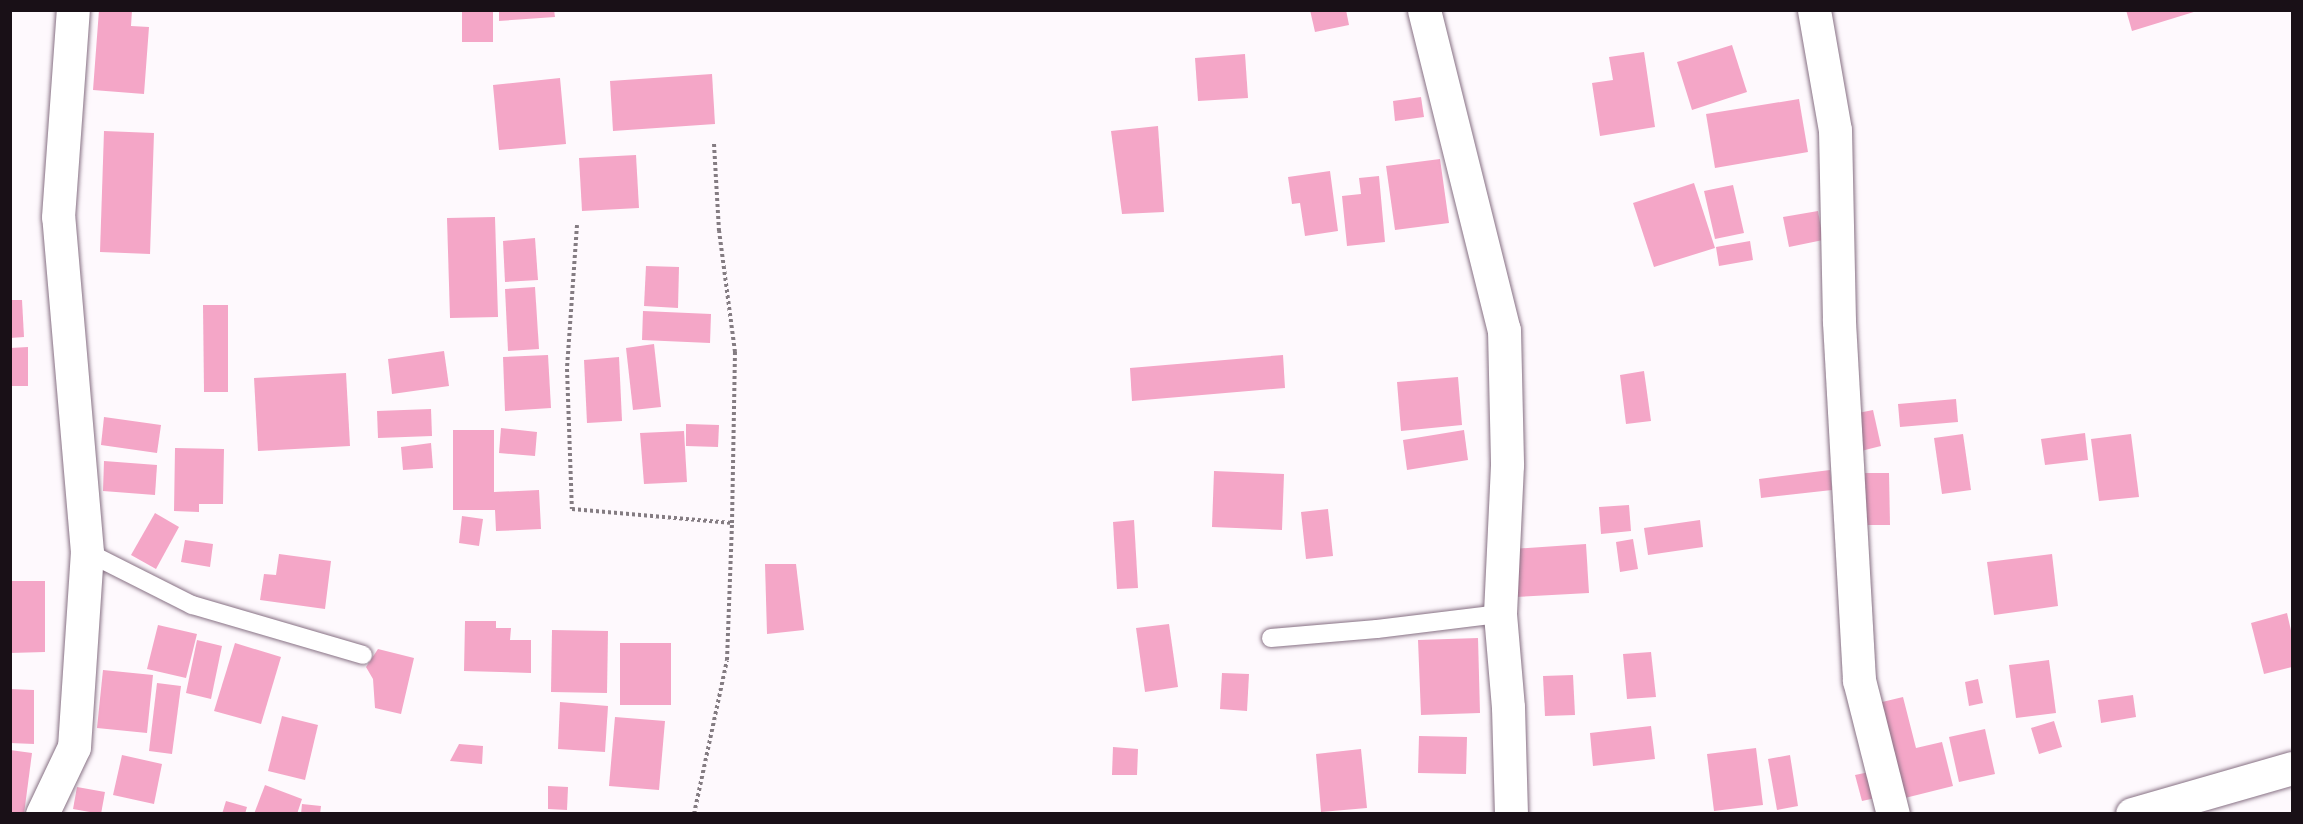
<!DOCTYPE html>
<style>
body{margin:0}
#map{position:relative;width:2303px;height:824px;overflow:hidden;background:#fef9fd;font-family:"Open Sans",sans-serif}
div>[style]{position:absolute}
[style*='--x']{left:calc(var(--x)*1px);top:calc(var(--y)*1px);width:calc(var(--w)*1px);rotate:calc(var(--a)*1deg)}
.building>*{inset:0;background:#f4a6c7}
.path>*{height:4px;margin-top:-2px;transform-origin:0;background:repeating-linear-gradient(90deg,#847c82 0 3px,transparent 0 6px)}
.roads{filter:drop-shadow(0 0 2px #877184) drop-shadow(0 0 2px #877184)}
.lane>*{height:18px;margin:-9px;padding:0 9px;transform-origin:9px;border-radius:9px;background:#fff}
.street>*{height:33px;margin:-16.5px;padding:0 16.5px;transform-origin:16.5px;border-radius:16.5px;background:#fff}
span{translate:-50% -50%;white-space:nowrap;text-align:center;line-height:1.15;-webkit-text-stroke:4.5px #fff;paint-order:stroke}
.frame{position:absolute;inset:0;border:12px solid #191017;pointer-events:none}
</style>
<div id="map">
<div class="building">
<i style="clip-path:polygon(99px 10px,132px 10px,131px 26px,149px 27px,144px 94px,93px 90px)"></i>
<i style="clip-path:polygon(462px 10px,493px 10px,493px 42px,462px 42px)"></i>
<i style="clip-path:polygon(499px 10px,554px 10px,555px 17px,499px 21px)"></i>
<i style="clip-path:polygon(1310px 10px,1346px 10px,1349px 25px,1315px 32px)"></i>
<i style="clip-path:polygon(2126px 10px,2197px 10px,2197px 11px,2132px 31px)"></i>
<i style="clip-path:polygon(1732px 45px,1747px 92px,1692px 110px,1677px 62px)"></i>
<i style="clip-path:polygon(1644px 52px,1655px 127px,1600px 136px,1592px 83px,1613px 80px,1609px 57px)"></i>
<i style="clip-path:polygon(1245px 54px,1248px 98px,1198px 101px,1195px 58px)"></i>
<i style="clip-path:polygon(712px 74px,715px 124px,613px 131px,610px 81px)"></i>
<i style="clip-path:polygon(560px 78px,566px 144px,499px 150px,493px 85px)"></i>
<i style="clip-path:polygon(1421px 97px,1424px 117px,1395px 121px,1393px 101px)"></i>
<i style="clip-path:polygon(1799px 99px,1808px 152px,1715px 168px,1706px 114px)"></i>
<i style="clip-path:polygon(1158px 126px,1164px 212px,1122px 214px,1111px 131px)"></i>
<i style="clip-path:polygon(104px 131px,154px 133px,150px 254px,100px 252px)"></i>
<i style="clip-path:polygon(636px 155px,639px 208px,582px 211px,579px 158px)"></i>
<i style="clip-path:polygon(1440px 159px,1449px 223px,1395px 230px,1386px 166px)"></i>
<i style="clip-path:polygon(1330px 171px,1338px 231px,1305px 236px,1300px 203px,1292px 204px,1288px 177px)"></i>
<i style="clip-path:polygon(1379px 176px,1385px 242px,1347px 246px,1342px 196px,1361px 194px,1359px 178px)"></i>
<i style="clip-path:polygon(1694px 183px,1715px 248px,1654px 267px,1633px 203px)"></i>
<i style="clip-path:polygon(1733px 185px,1744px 233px,1715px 239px,1704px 191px)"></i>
<i style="clip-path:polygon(1818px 211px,1823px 240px,1789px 247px,1783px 217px)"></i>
<i style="clip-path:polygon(495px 217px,498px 317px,450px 318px,447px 218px)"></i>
<i style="clip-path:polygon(535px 238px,538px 280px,505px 282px,503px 241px)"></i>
<i style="clip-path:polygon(1750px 241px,1753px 260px,1719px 266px,1716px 247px)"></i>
<i style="clip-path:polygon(646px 266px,679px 267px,678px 308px,644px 306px)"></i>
<i style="clip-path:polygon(535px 287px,539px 349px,508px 351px,505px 289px)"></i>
<i style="clip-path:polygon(10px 300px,22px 300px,24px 337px,10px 338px)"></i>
<i style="clip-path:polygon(203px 305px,228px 305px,228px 392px,204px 392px)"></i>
<i style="clip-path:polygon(643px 311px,711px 314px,710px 343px,642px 340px)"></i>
<i style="clip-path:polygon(654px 344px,661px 407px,633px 410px,626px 348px)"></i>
<i style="clip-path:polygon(28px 347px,28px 386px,10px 386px,10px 348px)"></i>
<i style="clip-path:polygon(444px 351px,449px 386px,392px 394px,388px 359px)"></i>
<i style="clip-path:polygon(548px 355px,551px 408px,505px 411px,503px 357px)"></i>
<i style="clip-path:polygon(1283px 355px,1285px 388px,1132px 401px,1130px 368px)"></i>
<i style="clip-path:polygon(619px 357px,622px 421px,587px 423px,584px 360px)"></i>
<i style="clip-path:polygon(1644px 371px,1651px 421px,1626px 424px,1620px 375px)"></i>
<i style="clip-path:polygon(346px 373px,350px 446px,258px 451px,254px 378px)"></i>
<i style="clip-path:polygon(1458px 377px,1462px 425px,1401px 431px,1397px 382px)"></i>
<i style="clip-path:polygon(1956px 399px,1958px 422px,1900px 427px,1898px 404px)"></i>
<i style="clip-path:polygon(431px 409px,432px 436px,378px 438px,377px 411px)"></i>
<i style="clip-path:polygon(1873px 410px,1881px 446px,1861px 451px,1853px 414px)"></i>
<i style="clip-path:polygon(104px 417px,161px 425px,157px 453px,101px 445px)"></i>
<i style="clip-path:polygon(686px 424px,719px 425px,718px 447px,686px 446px)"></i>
<i style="clip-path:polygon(501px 428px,537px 432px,535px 456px,499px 453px)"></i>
<i style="clip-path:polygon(453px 430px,494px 430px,494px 492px,539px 490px,541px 529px,496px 531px,495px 510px,453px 510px)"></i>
<i style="clip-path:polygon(1464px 430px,1468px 460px,1407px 470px,1403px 440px)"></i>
<i style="clip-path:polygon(684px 431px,687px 482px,644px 484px,640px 433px)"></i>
<i style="clip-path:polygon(2085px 433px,2088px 460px,2045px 465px,2041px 439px)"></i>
<i style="clip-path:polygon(1963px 434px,1971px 490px,1942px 494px,1934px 438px)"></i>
<i style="clip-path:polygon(2131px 434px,2139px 497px,2099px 501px,2091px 439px)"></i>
<i style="clip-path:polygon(431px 443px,433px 468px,403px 470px,401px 447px)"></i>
<i style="clip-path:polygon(175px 448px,224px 449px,223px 504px,199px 504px,199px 512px,174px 511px)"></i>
<i style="clip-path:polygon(104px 461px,157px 465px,155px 495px,103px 491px)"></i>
<i style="clip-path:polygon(1830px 470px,1832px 490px,1761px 498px,1759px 479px)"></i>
<i style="clip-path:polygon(1214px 471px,1284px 474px,1282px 530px,1212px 527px)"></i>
<i style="clip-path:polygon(1865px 473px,1889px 473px,1890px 525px,1865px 525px)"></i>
<i style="clip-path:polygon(1629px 505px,1631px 531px,1601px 534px,1599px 507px)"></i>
<i style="clip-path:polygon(1328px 509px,1333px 556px,1306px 559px,1301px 512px)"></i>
<i style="clip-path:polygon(155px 513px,179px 527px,156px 569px,131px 555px)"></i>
<i style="clip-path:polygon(462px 516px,483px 519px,479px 546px,459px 543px)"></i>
<i style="clip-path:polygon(1134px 520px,1138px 588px,1117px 589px,1113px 522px)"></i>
<i style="clip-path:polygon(1700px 520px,1703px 547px,1648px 555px,1644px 528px)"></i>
<i style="clip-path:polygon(1633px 539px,1638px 569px,1620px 572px,1616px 542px)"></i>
<i style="clip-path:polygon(185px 540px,213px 544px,210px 567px,181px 562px)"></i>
<i style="clip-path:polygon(1586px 544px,1589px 593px,1515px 597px,1512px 549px)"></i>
<i style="clip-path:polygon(279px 554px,331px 561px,325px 609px,260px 600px,264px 574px,276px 575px)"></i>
<i style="clip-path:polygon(2052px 554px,2058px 606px,1994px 615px,1987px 562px)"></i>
<i style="clip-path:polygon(765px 564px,796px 564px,804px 630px,767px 634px)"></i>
<i style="clip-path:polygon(10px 581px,45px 581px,45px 652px,10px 653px)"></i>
<i style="clip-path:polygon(2287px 613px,2292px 635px,2292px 667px,2264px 674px,2251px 623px)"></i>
<i style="clip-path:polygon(465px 621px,496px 621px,496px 628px,511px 628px,510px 640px,531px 640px,531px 673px,464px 671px)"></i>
<i style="clip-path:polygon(1169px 624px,1178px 687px,1145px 692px,1136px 628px)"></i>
<i style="clip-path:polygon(158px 625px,197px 634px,186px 678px,147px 669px)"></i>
<i style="clip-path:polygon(552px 630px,608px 631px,607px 693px,551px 692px)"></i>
<i style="clip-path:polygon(1478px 638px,1480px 713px,1421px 715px,1418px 640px)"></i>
<i style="clip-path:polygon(197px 640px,222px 646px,211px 699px,186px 693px)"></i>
<i style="clip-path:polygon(235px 643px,281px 657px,261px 724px,214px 711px)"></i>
<i style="clip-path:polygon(620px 643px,671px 643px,671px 705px,620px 705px)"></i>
<i style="clip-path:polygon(378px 649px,414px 658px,401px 714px,375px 708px,373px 679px,366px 667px)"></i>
<i style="clip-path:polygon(1651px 652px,1656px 697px,1627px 699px,1623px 654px)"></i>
<i style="clip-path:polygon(2049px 660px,2056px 713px,2016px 718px,2009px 665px)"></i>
<i style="clip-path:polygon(103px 670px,153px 675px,147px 733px,97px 728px)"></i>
<i style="clip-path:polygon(1222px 673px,1249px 674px,1247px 711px,1220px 709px)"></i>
<i style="clip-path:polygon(1573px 675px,1575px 715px,1545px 716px,1543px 676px)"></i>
<i style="clip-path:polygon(1978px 679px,1983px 703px,1969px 706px,1965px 682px)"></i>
<i style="clip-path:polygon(157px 683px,181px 686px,172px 754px,149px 751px)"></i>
<i style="clip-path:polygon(10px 689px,34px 690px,34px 744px,10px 743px)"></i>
<i style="clip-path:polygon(2133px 695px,2136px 717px,2101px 723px,2098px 700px)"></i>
<i style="clip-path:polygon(1903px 697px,1916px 748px,1942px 742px,1953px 786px,1901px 799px,1878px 703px)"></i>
<i style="clip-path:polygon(560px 702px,608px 706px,605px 752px,558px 749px)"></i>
<i style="clip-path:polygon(282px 716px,318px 725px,305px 780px,268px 771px)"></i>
<i style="clip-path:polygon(615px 717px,665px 721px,659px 790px,609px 786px)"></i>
<i style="clip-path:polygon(2054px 721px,2062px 747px,2039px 754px,2031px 728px)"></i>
<i style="clip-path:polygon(1651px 726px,1655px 759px,1593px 766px,1590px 733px)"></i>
<i style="clip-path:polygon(1985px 729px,1995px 774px,1959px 782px,1949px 737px)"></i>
<i style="clip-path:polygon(1419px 736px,1467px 737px,1466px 774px,1418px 773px)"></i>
<i style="clip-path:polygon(459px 744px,483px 746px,482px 764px,450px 761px)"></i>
<i style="clip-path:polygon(1113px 747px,1138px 749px,1137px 775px,1112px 775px)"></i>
<i style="clip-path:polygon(1756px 748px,1763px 805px,1714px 811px,1707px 754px)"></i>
<i style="clip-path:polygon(1361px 749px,1367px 808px,1321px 812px,1316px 754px)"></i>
<i style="clip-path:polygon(10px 750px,32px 753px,24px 814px,10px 814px)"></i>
<i style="clip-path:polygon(122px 755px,162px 764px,154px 804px,113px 795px)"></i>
<i style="clip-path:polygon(1790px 755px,1798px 806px,1777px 810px,1768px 759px)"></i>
<i style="clip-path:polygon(1874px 771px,1880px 797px,1862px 801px,1855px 775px)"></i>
<i style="clip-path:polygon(265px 785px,302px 799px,297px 814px,254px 814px)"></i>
<i style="clip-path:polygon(548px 786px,568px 787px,567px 810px,548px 809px)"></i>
<i style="clip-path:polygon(77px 787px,105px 792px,101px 814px,73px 809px)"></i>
<i style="clip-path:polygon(226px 801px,247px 807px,245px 814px,222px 814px)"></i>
<i style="clip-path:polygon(302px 804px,321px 806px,320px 814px,301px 814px)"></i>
</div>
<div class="path">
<i style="--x:577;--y:225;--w:144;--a:94"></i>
<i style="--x:567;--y:369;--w:140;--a:88"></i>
<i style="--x:572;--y:509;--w:161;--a:5"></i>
<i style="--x:694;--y:814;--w:157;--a:-77.9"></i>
<i style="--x:727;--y:660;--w:137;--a:-87.9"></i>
<i style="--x:732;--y:523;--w:171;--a:-89"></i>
<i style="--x:735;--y:352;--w:122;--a:-97.5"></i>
<i style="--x:719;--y:231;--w:88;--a:-93.3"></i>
</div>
<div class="roads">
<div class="lane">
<i style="--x:87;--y:552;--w:118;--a:26.8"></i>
<i style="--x:192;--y:605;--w:178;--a:16.3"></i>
<i style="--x:1271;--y:638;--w:106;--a:-4.9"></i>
<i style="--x:1377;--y:629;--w:124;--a:-7"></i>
</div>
<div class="street">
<i style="--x:1424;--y:10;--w:330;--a:76"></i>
<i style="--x:1504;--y:330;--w:135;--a:88.7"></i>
<i style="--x:1507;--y:465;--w:149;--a:92.7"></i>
<i style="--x:1500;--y:614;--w:93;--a:85.1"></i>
<i style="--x:1508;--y:707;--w:107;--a:88.4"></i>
<i style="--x:1814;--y:10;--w:122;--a:80.1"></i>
<i style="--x:1835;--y:130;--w:192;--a:88.8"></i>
<i style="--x:1839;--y:322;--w:359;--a:86.8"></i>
<i style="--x:1859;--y:680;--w:138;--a:75.8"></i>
<i style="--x:42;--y:814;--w:74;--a:-64.5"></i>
<i style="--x:74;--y:747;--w:195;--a:-86.2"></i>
<i style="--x:87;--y:552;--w:336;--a:-94.9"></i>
<i style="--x:58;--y:217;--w:208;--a:-85.9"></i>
<i style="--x:2132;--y:814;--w:166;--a:-16"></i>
</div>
</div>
<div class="frame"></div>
</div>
